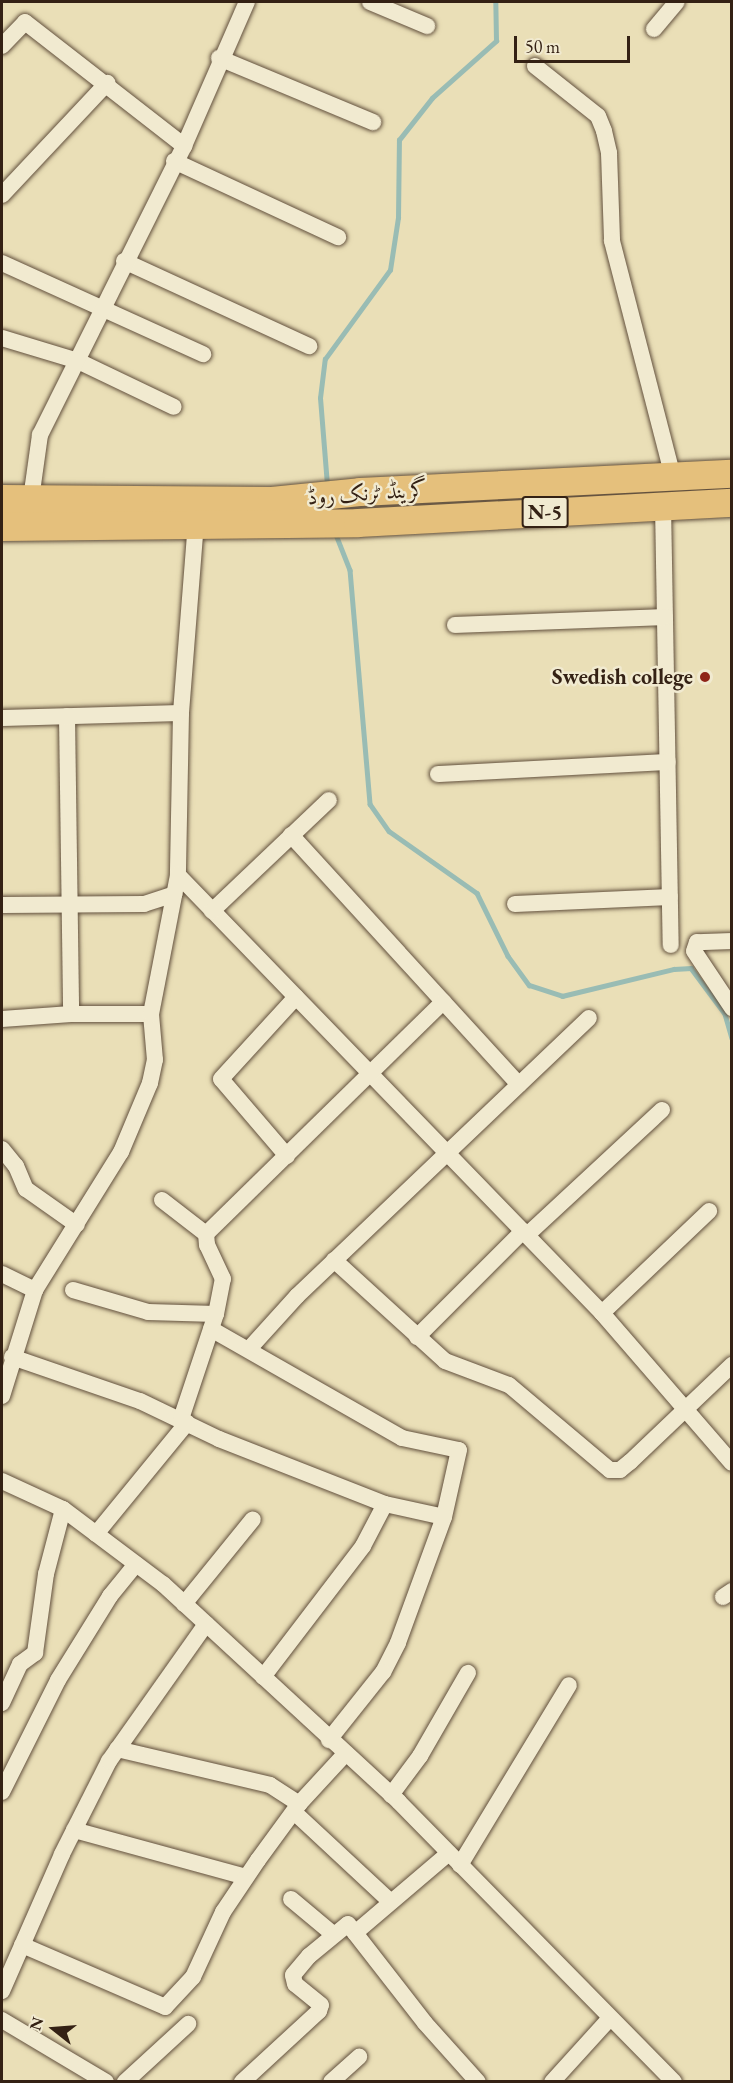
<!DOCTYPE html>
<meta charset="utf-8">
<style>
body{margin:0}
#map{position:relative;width:733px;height:2083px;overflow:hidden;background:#eadfb7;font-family:"EB Garamond",Amiri,serif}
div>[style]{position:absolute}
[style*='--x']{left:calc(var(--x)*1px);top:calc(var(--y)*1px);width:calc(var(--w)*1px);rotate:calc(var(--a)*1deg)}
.stream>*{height:4.5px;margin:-2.25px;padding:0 2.25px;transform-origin:2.25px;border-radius:2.25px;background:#99bcb4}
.roads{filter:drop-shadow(0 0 2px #62503d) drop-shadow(0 0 2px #62503d)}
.street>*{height:16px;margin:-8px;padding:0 8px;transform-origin:8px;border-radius:8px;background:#f1ead0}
.highway>*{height:28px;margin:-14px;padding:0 14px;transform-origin:14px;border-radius:14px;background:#e5c07c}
.dots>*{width:16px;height:16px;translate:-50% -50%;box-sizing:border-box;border:3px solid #f1ead0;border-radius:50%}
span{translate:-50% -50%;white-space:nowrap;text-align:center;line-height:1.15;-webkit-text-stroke:5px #f1ead0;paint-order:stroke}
.shield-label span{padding:2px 4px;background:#f1ead0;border:2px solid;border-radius:4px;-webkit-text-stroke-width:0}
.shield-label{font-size:21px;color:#342114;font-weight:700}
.street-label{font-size:22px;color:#342114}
.poi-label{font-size:22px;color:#342114;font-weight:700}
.right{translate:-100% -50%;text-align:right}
.frame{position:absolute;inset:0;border:3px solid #342114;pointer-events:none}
.north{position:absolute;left:24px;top:1999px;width:60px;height:60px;-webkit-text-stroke:4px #f1ead0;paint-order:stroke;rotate:287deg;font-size:16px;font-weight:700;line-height:24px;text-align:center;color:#342114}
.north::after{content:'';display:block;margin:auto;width:21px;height:27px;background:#342114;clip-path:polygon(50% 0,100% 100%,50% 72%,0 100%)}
.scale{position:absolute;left:514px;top:36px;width:116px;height:27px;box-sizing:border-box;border:3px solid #342114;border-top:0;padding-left:8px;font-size:18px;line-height:21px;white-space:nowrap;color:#342114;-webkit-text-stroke:4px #f1ead0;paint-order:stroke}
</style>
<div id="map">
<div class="stream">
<i style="--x:327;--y:485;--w:87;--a:-94.6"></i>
<i style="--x:320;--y:398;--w:39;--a:-83"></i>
<i style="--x:325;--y:359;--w:110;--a:-53.9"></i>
<i style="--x:390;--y:270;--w:53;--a:-81.3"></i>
<i style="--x:398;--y:218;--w:78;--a:-89.3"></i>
<i style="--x:399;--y:140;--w:53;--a:-51.8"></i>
<i style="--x:432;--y:98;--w:86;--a:-41.7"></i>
<i style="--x:496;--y:41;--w:39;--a:-91"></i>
<i style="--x:335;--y:532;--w:41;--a:68.5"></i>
<i style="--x:350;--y:570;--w:235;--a:85.1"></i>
<i style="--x:370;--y:804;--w:33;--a:55"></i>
<i style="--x:389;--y:831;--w:108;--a:35.2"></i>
<i style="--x:477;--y:893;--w:70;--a:63.8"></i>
<i style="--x:508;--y:956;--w:36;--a:54"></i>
<i style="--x:529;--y:985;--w:35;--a:18"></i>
<i style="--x:562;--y:996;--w:115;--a:-13.6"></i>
<i style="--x:674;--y:969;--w:17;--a:-3"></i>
<i style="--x:691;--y:968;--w:57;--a:53.5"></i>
<i style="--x:725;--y:1014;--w:25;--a:74"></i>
</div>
<div class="roads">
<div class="street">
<i style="--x:370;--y:2;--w:62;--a:22.8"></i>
<i style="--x:654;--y:29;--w:35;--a:-50"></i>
<i style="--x:2;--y:46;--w:33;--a:-46"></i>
<i style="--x:25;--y:22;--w:202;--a:37.9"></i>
<i style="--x:219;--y:58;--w:167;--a:22.6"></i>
<i style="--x:535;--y:66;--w:80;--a:38.4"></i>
<i style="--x:598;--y:116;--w:16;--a:68"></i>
<i style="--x:604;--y:131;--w:23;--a:77"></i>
<i style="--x:609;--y:153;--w:88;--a:88"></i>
<i style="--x:612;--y:241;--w:244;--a:75.5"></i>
<i style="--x:174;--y:161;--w:181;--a:24.9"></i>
<i style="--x:2;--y:195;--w:154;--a:-46.8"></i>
<i style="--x:124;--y:261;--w:204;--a:24.7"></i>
<i style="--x:2;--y:263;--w:221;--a:24.4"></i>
<i style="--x:2;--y:338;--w:79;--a:16.8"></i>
<i style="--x:78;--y:361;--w:106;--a:25.6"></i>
<i style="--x:31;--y:499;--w:65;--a:-82"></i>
<i style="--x:40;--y:435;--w:323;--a:-63.5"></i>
<i style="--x:184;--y:146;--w:157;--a:-66.4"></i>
<i style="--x:663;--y:505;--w:440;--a:89"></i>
<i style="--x:196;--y:522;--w:192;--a:94.5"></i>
<i style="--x:181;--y:713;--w:162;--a:91.1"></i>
<i style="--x:178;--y:875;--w:610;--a:45.93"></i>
<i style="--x:602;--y:1313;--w:198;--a:49.1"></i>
<i style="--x:455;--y:625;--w:210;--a:-2.2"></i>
<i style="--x:67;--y:716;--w:298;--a:89.2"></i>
<i style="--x:2;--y:718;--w:179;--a:-1.6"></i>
<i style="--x:438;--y:774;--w:230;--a:-3"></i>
<i style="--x:291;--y:835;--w:338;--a:47.6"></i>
<i style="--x:515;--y:904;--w:155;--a:-2.6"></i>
<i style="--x:2;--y:905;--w:142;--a:-0.4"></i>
<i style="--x:144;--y:904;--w:32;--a:-18"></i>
<i style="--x:212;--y:911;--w:161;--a:-43.5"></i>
<i style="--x:732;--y:941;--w:35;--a:178"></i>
<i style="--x:697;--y:942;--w:9;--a:108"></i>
<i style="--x:694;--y:951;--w:69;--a:56.3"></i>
<i style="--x:2;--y:1019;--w:69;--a:-4.1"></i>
<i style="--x:71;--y:1014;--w:80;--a:0"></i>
<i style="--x:2;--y:1149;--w:22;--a:51"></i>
<i style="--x:16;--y:1166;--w:25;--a:67"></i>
<i style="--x:26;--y:1189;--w:62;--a:35.2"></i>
<i style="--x:287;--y:1156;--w:101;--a:-130.6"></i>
<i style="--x:221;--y:1079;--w:111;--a:-47.6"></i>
<i style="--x:162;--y:1200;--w:56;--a:37.7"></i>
<i style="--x:527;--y:1235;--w:184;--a:-42.8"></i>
<i style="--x:334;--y:1260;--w:150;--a:42.3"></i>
<i style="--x:445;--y:1361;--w:68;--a:20.6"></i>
<i style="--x:509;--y:1385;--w:132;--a:40.1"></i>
<i style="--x:610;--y:1470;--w:10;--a:0"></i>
<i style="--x:620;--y:1470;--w:13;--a:-39"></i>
<i style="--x:630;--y:1462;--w:141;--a:-43.6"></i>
<i style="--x:2;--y:1274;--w:37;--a:26"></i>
<i style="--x:73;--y:1290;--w:78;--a:16.3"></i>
<i style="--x:148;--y:1312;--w:68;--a:1.7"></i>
<i style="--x:602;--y:1313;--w:148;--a:-43.6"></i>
<i style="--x:211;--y:1329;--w:220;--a:29.7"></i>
<i style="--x:402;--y:1438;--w:58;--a:11.9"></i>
<i style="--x:459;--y:1450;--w:69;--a:102.6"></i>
<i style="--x:444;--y:1517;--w:134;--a:110.1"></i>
<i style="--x:398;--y:1643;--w:33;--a:117"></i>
<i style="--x:383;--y:1672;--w:87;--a:128.5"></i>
<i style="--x:417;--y:1337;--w:150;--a:-45"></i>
<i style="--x:249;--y:1349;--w:72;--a:-47.8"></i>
<i style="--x:297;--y:1296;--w:403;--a:-43.6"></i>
<i style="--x:12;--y:1357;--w:135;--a:19"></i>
<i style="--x:140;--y:1401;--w:88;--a:25.7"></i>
<i style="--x:219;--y:1439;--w:178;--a:21.4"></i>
<i style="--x:385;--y:1504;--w:60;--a:12.4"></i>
<i style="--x:2;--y:1396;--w:111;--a:-72.7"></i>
<i style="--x:35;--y:1290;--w:163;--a:-58.1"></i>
<i style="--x:121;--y:1152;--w:75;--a:-67.2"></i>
<i style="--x:150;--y:1083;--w:24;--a:-78"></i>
<i style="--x:155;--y:1060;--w:46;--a:-95"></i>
<i style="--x:151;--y:1014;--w:142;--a:-79"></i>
<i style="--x:181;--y:1419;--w:111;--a:-71.6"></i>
<i style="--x:216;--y:1314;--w:36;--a:-79"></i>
<i style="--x:223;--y:1279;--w:38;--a:-115"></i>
<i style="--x:207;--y:1245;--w:11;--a:-95"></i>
<i style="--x:206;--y:1234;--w:332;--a:-44.4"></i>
<i style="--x:2;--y:1481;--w:67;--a:24.7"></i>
<i style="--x:63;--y:1509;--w:125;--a:36.9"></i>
<i style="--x:163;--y:1584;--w:321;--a:42.7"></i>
<i style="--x:399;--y:1802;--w:392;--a:45.5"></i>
<i style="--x:96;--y:1534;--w:144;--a:-50.7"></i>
<i style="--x:723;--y:1597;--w:11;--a:-34"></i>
<i style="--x:184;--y:1604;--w:109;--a:-50.9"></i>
<i style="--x:263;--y:1677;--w:165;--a:-52.6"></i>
<i style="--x:363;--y:1546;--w:47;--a:-62.4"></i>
<i style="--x:2;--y:1703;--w:43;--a:-65.2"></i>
<i style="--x:20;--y:1664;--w:19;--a:-36"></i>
<i style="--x:35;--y:1653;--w:80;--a:-82.1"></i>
<i style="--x:46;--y:1574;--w:67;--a:-75.3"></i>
<i style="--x:117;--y:1749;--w:157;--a:13.2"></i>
<i style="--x:270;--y:1785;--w:35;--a:33"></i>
<i style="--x:2;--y:1792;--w:125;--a:-63.4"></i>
<i style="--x:58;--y:1680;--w:99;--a:-58.2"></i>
<i style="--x:110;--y:1596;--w:41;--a:-50.9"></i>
<i style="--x:391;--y:1795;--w:49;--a:-53.4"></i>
<i style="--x:420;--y:1756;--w:96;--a:-60"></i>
<i style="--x:294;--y:1812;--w:132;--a:42.9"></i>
<i style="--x:74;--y:1830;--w:178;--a:15.3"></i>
<i style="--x:460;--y:1865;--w:210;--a:-58.8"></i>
<i style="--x:291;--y:1899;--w:56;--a:39.9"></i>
<i style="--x:355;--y:1933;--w:123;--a:-40.4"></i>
<i style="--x:22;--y:1945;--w:156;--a:23.4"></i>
<i style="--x:165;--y:2007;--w:41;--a:-47"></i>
<i style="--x:193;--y:1977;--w:72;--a:-65.2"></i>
<i style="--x:223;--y:1912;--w:63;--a:-56.1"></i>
<i style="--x:258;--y:1860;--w:69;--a:-53.8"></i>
<i style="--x:299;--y:1804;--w:69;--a:-47.3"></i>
<i style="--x:2;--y:1991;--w:150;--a:-66.3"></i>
<i style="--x:62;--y:1854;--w:104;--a:-63.2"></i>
<i style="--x:109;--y:1761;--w:168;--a:-54.7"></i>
<i style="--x:2;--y:2020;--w:121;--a:30.8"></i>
<i style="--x:125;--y:2082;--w:86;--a:-42.6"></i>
<i style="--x:242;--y:2082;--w:105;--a:-42.7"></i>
<i style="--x:319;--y:2011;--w:6;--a:-72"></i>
<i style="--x:321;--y:2005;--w:33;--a:-141"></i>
<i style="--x:295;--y:1984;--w:9;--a:-103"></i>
<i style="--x:293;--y:1975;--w:25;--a:-50"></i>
<i style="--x:309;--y:1956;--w:50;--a:-39.4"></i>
<i style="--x:348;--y:1924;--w:125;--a:52.1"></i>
<i style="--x:425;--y:2023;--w:79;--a:48.1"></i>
<i style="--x:331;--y:2082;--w:38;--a:-42"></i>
<i style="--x:552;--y:2082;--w:86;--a:-47.8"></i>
</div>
<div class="highway">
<i style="--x:2;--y:499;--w:270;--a:0.4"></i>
<i style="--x:272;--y:501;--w:88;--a:-5.8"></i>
<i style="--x:360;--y:492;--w:372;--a:-2.8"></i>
<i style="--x:2;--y:527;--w:356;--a:-0.6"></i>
<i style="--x:358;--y:523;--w:375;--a:-3.1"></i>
</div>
</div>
<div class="dots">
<i style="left:705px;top:677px;background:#8f2418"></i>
</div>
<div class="shield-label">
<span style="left:545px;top:512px">N-5</span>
</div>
<div class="street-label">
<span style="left:367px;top:493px;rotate:-4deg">گرینڈ ٹرنک روڈ</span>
</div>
<div class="poi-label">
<span class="right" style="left:693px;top:677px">Swedish college</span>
</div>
<div class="frame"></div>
<div class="north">N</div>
<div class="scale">50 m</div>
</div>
